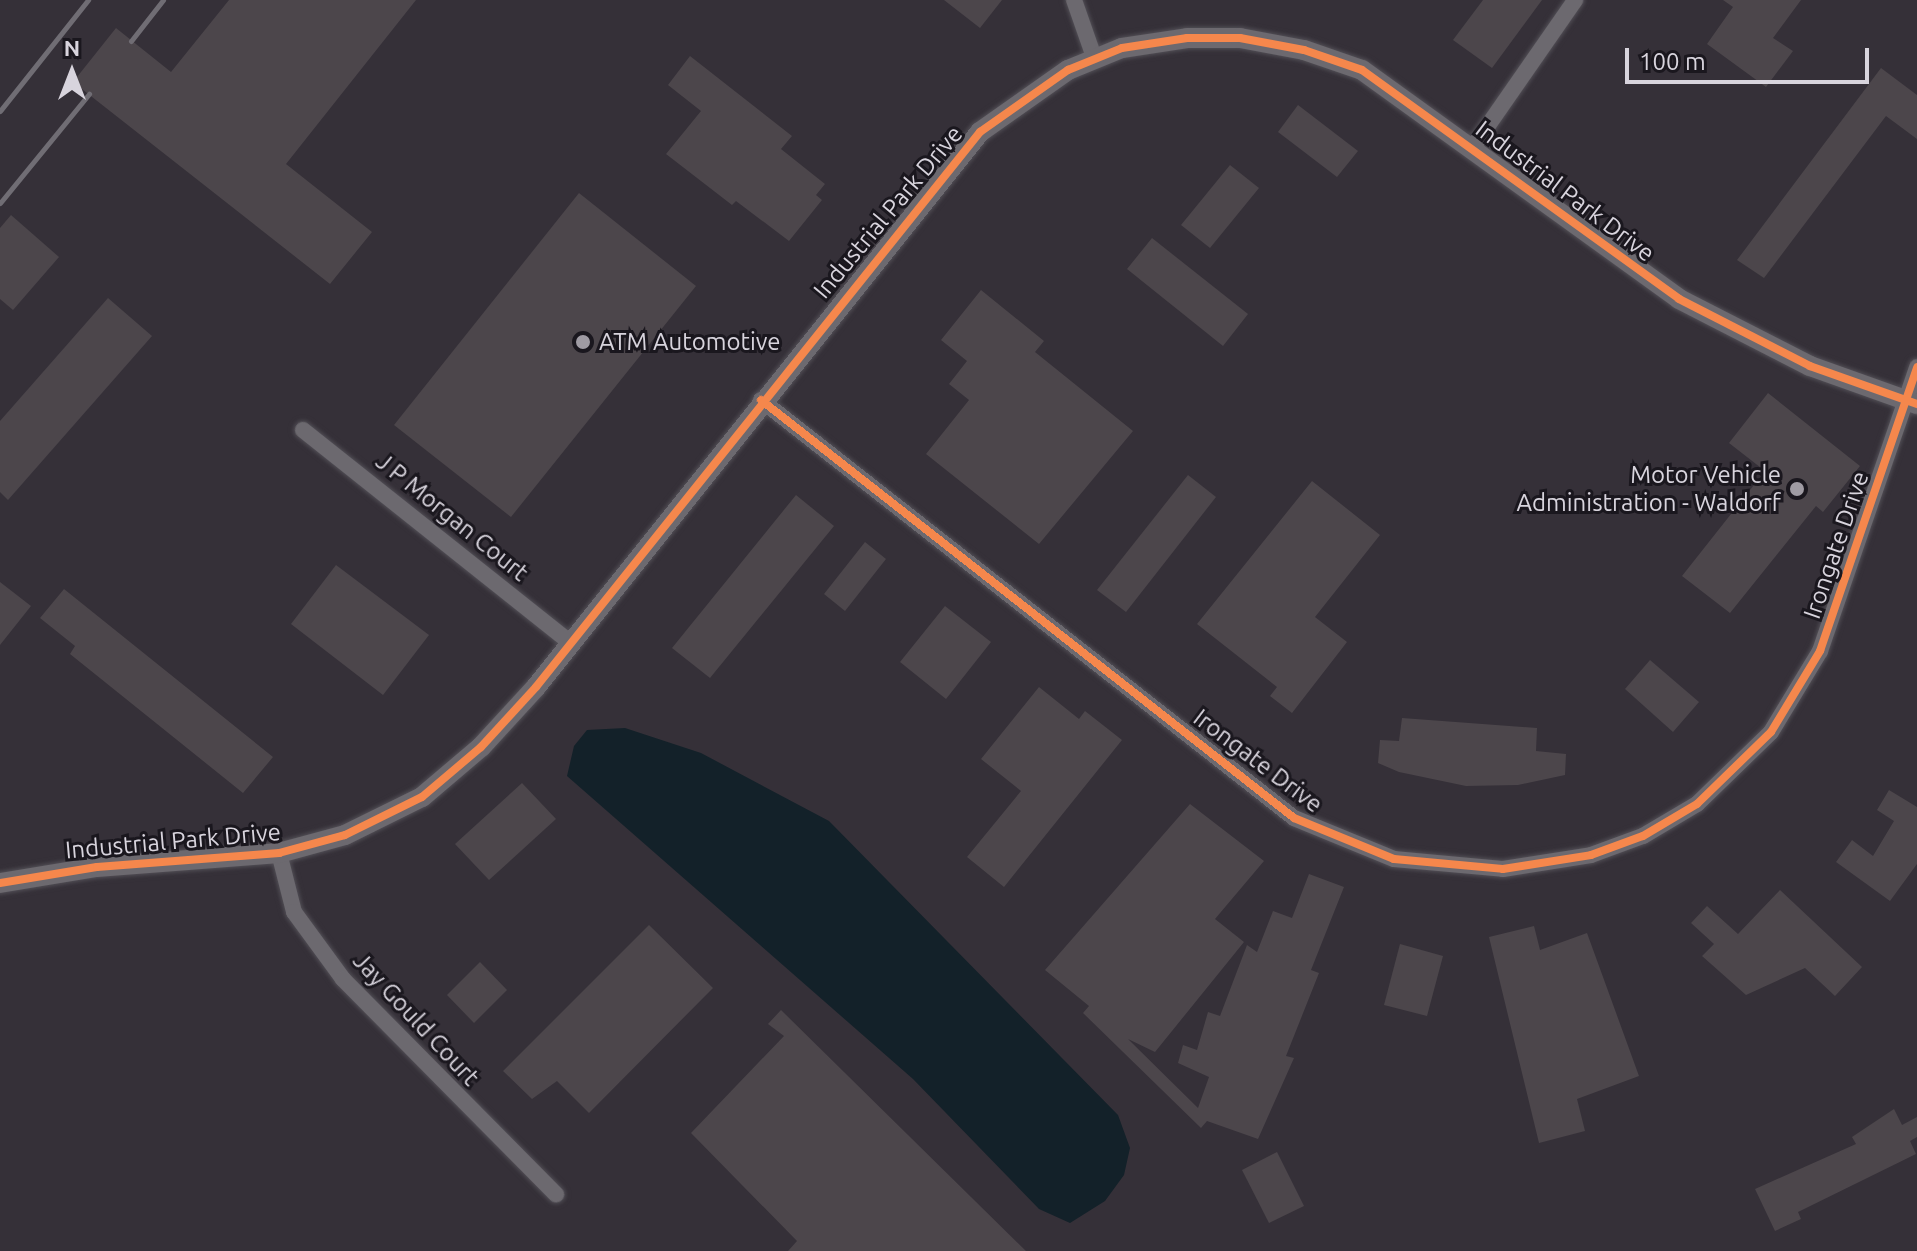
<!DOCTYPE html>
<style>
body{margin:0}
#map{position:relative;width:1917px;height:1251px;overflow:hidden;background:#353038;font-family:Ubuntu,sans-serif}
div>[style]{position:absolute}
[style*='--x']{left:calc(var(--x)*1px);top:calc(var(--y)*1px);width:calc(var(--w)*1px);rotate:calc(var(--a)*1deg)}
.water>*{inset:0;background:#132129}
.building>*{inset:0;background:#4c464b}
.roads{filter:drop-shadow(0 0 2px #514e55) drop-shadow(0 0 2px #514e55)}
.minor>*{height:16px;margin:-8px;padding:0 8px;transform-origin:8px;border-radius:8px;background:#6c696f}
.tertiary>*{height:20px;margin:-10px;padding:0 10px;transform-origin:10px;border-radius:10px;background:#6c696f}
.rail>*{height:5px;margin:-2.5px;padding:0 2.5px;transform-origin:2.5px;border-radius:2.5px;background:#706d74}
.cycleway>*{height:8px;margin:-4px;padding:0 4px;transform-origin:4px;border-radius:4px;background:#f5874c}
.dots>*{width:22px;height:22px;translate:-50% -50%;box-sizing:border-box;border:4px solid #1a171e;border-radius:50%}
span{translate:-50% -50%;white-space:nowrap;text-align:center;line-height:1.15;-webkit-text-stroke:6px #1a171e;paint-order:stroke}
.street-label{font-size:24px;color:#d8d4dd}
.poi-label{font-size:24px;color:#d8d4dd}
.left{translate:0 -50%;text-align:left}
.right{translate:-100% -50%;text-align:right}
.north{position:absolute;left:32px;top:32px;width:80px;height:80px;-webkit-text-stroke:6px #1a171e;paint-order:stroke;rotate:0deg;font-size:22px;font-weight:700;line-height:32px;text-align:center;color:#d8d4dd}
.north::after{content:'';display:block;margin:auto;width:28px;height:36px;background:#d8d4dd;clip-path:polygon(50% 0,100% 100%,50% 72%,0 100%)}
.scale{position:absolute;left:1625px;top:48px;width:244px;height:36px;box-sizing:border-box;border:4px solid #d8d4dd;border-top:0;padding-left:10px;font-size:24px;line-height:28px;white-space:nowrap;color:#d8d4dd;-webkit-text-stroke:6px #1a171e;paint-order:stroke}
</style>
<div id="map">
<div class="water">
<i style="clip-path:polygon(625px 728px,701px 753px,829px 821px,1118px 1115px,1130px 1148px,1124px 1175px,1105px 1201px,1070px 1223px,1039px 1209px,913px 1079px,567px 776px,574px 746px,587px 730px)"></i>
</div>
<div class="building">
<i style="clip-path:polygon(229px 0,416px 0,286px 164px,372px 232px,330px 284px,73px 82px,116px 28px,171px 72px)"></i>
<i style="clip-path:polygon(944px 0,1002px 0,980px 28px)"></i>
<i style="clip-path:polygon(1483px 0,1542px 0,1492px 68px,1453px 40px)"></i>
<i style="clip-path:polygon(1723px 0,1801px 0,1773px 38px,1793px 51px,1766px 87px,1707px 44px,1733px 7px)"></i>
<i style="clip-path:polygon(690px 56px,792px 136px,781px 149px,825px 184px,816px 195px,822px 200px,789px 241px,736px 201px,732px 205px,666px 154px,701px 111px,668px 85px)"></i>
<i style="clip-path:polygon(1881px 68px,1917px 95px,1917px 139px,1886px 116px,1764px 278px,1737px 260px)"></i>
<i style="clip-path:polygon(1298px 105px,1358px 151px,1337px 177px,1278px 132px)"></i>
<i style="clip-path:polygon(1230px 165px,1259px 188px,1210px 248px,1181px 225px)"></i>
<i style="clip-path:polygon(579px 193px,696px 286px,511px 517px,394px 425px)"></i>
<i style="clip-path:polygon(11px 215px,59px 257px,13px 310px,0 299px,0 228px)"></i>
<i style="clip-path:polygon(1152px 238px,1248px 314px,1223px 346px,1127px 269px)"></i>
<i style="clip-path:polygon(981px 290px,1044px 341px,1035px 352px,1133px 431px,1039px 544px,926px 454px,969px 400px,949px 384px,967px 361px,941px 340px)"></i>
<i style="clip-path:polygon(108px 298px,152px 336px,8px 500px,0 492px,0 421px)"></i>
<i style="clip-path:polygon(1768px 393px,1860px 466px,1823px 512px,1816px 506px,1730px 613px,1682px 576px,1765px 471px,1729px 443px)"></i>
<i style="clip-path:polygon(1188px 475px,1216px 497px,1126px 612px,1097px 590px)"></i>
<i style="clip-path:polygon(1312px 481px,1380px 535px,1315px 617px,1347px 642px,1292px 713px,1270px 696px,1277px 687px,1197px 624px)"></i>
<i style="clip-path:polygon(796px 495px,834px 526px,710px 678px,672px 648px)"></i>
<i style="clip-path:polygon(865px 542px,886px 559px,845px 611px,824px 594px)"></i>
<i style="clip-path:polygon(336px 565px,429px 635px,383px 695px,291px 624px)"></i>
<i style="clip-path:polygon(0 582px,31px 606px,0 645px)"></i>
<i style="clip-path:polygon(64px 589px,273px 757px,243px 793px,70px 654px,75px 646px,40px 618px)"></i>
<i style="clip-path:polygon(945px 606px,991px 642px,946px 699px,900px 662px)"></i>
<i style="clip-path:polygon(1650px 660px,1699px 702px,1673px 732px,1625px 689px)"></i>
<i style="clip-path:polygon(1039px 687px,1079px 719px,1085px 711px,1122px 740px,1004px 887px,967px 857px,1021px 791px,981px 759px)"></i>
<i style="clip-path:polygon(1402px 718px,1537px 728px,1536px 751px,1566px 754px,1565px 775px,1518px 785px,1466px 786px,1399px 772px,1378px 763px,1380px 740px,1399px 741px)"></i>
<i style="clip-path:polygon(522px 783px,556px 819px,489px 880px,455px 844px)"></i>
<i style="clip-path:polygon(1889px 790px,1917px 807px,1917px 864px,1890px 901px,1836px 862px,1852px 840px,1873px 856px,1894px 821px,1877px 810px)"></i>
<i style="clip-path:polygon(1190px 804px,1264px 861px,1215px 919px,1244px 942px,1155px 1052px,1128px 1039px,1198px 1108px,1209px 1077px,1178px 1063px,1183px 1045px,1197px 1050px,1208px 1012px,1220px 1016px,1247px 945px,1257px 952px,1273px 911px,1292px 918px,1309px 874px,1344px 887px,1311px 970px,1319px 973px,1286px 1056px,1294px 1058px,1258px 1139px,1207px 1121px,1201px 1128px,1083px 1013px,1089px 1006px,1045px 970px)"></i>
<i style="clip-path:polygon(1780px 890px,1862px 967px,1835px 996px,1805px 968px,1746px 995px,1702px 956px,1714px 944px,1691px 923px,1707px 906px,1738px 934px)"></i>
<i style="clip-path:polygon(649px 925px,713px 988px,589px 1113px,557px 1081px,532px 1099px,503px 1071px)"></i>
<i style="clip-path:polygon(1534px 926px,1540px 950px,1587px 933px,1639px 1076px,1577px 1099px,1585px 1131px,1539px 1143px,1489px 937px)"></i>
<i style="clip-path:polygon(1400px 944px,1443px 956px,1427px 1016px,1384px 1005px)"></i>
<i style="clip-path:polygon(480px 962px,507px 990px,474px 1023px,447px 995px)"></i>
<i style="clip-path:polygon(781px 1010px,1026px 1251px,788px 1251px,797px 1241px,691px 1133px,784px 1036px,768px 1024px)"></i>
<i style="clip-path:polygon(1894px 1109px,1902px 1125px,1917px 1117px,1917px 1137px,1910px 1141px,1916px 1154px,1798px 1212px,1801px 1219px,1775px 1231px,1755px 1189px,1856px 1144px,1852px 1137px)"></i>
<i style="clip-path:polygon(1277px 1152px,1304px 1206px,1269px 1223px,1242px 1170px)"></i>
</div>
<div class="roads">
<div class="minor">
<i style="--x:1074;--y:0;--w:60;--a:70.7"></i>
<i style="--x:1473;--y:147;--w:179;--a:-55.2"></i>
<i style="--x:761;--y:400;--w:677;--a:38.1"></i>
<i style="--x:1294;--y:818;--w:108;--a:22.3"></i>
<i style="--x:1394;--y:859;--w:109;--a:5.2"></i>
<i style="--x:1503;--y:869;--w:89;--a:-9"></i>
<i style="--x:1591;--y:855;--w:55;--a:-20.1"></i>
<i style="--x:1643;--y:836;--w:63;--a:-30.7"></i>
<i style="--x:1697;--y:804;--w:103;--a:-44.2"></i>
<i style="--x:1771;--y:732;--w:95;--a:-58.8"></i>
<i style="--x:1820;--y:651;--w:300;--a:-71.1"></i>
<i style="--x:303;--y:430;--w:342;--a:38.5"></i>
<i style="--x:279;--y:853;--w:61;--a:75.7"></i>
<i style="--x:294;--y:912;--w:83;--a:53.8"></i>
<i style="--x:343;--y:979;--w:303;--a:45.3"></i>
</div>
<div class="tertiary">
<i style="--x:0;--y:883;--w:98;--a:-9.4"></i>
<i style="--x:97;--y:867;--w:183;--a:-4.4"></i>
<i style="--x:279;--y:853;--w:68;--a:-15.3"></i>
<i style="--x:345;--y:835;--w:86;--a:-26.3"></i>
<i style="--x:422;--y:797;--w:77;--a:-40.3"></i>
<i style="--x:481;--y:747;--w:81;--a:-47.5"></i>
<i style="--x:536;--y:687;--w:711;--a:-51.34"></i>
<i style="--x:980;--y:132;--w:108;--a:-35.2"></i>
<i style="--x:1068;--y:70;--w:58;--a:-22.2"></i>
<i style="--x:1122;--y:48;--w:66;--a:-8.7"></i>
<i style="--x:1187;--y:38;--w:53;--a:0"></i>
<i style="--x:1240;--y:38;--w:65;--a:10.6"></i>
<i style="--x:1304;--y:50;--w:61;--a:19"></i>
<i style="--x:1362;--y:70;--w:391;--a:35.8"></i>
<i style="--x:1679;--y:299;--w:147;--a:27.1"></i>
<i style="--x:1810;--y:366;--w:114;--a:19.6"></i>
</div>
</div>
<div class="rail">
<i style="--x:131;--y:41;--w:52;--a:-52"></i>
<i style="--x:0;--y:111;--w:142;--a:-51.6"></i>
<i style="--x:0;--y:203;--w:141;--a:-50.8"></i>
</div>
<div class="cycleway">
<i style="--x:761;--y:400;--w:677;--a:38.1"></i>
<i style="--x:1294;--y:818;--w:108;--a:22.3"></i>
<i style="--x:1394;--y:859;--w:109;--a:5.2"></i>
<i style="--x:1503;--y:869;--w:89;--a:-9"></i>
<i style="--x:1591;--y:855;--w:55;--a:-20.1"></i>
<i style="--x:1643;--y:836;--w:63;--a:-30.7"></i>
<i style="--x:1697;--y:804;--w:103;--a:-44.2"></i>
<i style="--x:1771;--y:732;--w:95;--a:-58.8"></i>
<i style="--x:1820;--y:651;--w:300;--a:-71.1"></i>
<i style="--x:0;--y:883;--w:98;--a:-9.4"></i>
<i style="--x:97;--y:867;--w:183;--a:-4.4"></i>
<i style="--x:279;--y:853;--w:68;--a:-15.3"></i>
<i style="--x:345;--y:835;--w:86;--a:-26.3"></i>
<i style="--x:422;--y:797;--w:77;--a:-40.3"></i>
<i style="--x:481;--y:747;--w:81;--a:-47.5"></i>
<i style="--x:536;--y:687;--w:711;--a:-51.34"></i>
<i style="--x:980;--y:132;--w:108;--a:-35.2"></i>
<i style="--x:1068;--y:70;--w:58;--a:-22.2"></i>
<i style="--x:1122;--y:48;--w:66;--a:-8.7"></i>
<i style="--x:1187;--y:38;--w:53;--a:0"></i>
<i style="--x:1240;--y:38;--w:65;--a:10.6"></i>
<i style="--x:1304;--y:50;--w:61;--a:19"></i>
<i style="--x:1362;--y:70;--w:391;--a:35.8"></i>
<i style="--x:1679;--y:299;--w:147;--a:27.1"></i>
<i style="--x:1810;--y:366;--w:114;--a:19.6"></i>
</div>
<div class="dots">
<i style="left:583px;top:342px;background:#9f9ba3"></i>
<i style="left:1797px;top:489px;background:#9f9ba3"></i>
</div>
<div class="street-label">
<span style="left:1565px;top:191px;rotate:37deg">Industrial Park Drive</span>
<span style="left:888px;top:212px;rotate:-50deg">Industrial Park Drive</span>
<span style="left:452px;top:517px;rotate:39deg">J P Morgan Court</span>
<span style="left:1836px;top:545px;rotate:-71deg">Irongate Drive</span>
<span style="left:1258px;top:761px;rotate:37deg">Irongate Drive</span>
<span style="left:173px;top:841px;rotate:-5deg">Industrial Park Drive</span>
<span style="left:416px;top:1019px;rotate:47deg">Jay Gould Court</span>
</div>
<div class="poi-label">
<span class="left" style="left:599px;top:342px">ATM Automotive</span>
<span class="right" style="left:1781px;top:489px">Motor Vehicle<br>Administration - Waldorf</span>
</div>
<div class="north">N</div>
<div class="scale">100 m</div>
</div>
